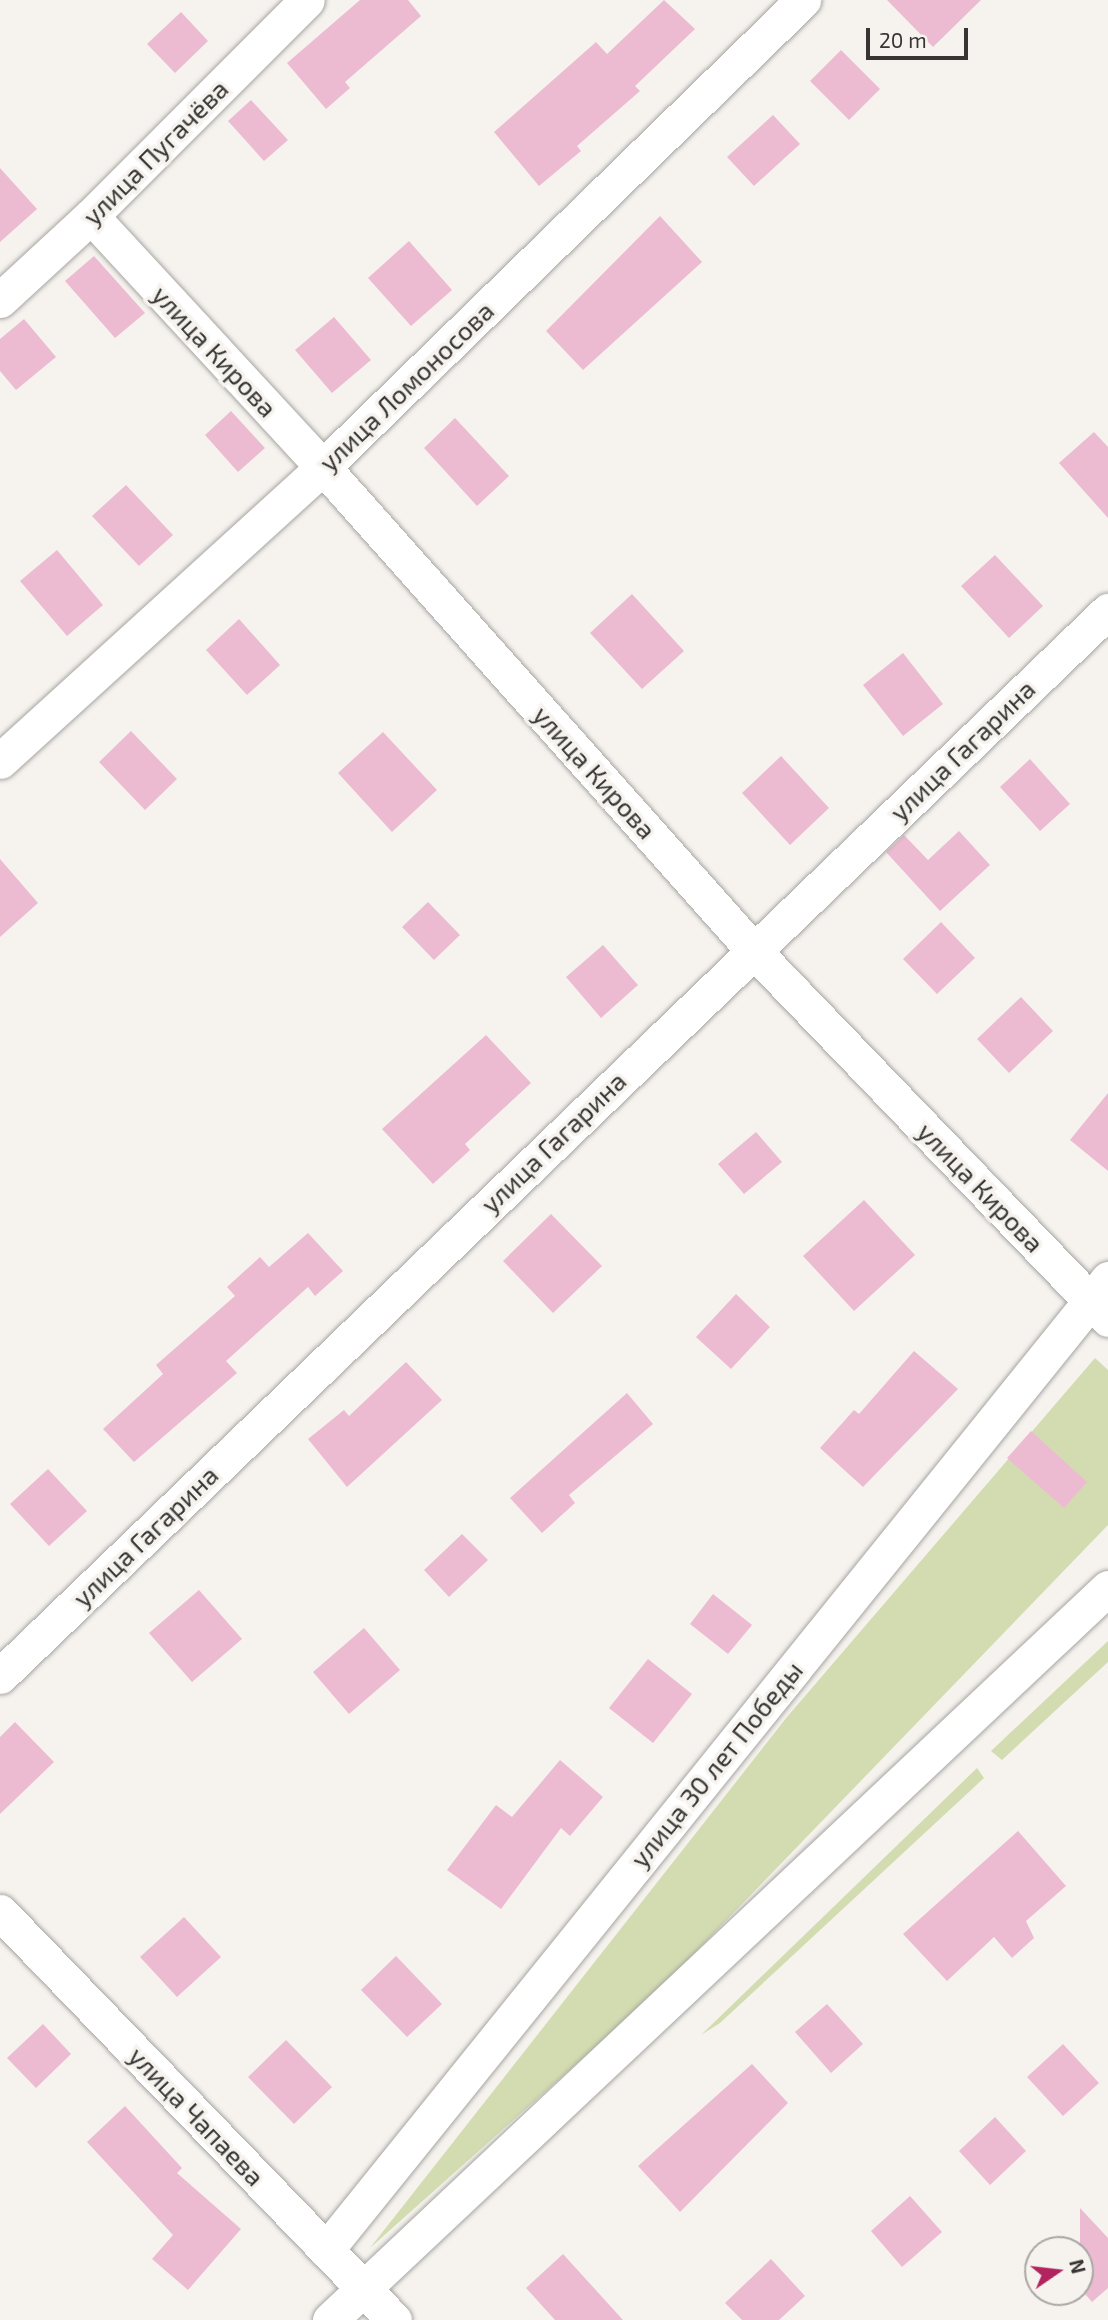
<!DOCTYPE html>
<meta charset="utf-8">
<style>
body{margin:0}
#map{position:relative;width:1108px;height:2320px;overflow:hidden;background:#f6f3ef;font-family:"Exo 2",sans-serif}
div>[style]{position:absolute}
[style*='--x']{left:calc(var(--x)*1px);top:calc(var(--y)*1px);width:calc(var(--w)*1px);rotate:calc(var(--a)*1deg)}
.green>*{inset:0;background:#d3dcb1}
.building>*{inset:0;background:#ecbbd1}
.roads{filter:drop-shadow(0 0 2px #a7a5a1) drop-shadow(0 0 2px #a7a5a1)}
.minor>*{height:35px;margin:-17.5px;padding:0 17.5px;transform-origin:17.5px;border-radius:17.5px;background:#fff}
span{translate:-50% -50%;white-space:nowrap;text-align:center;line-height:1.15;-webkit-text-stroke:7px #f6f3ef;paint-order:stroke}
.street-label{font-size:26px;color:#363533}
.north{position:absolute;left:1024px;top:2236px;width:70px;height:70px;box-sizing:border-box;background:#f6f3ef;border:2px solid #a9a7a4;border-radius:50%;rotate:76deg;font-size:19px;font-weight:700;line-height:28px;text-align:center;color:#363533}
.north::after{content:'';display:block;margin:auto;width:24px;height:32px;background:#b1245e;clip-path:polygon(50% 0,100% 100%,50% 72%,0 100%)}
.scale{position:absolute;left:866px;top:28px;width:102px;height:32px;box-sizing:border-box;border:4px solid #363533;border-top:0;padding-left:9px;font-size:21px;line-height:24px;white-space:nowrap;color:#363533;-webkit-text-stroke:5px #f6f3ef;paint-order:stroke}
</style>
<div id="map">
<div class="green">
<i style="clip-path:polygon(1095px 1358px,1108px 1370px,1108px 1525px,658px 1991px,370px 2248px,787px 1717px)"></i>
<i style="clip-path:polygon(1108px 1641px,1108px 1662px,1002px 1760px,991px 1751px)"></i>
<i style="clip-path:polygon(977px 1768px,984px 1778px,720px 2023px,701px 2035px)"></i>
</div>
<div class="building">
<i style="clip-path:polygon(360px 0,408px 0,421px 16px,345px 82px,350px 88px,326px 109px,287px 63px)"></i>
<i style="clip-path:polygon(664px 0,695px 29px,635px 86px,640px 91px,577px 146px,581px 151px,539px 186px,494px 132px,596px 42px,607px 54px)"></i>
<i style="clip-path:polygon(887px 0,981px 0,933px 47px)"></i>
<i style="clip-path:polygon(181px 12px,208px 41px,175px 73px,147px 44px)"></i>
<i style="clip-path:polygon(841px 50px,880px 89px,849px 120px,810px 81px)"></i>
<i style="clip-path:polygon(251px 100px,288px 140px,264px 161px,228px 121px)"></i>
<i style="clip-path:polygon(773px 115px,800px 144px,754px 186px,727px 157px)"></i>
<i style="clip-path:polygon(0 168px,37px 209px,0 242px)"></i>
<i style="clip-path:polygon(660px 216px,702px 262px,583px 370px,546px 331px)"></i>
<i style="clip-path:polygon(409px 241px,452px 290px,411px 326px,368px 278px)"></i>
<i style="clip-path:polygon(94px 256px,145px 313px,115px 338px,65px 281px)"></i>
<i style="clip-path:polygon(334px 317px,371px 360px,332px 393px,295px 350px)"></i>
<i style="clip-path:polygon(24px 319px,56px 357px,16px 390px,0 371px,0 339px)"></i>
<i style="clip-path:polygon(231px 411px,265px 448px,238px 472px,205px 435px)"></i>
<i style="clip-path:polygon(455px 418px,509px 476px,477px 506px,424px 448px)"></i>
<i style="clip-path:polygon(1094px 432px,1108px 447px,1108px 518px,1059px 463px)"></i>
<i style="clip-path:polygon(126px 485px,173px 535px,139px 566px,92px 516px)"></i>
<i style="clip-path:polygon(57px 550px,103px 605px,67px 636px,20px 581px)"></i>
<i style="clip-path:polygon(995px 555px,1043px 606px,1009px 638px,961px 586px)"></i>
<i style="clip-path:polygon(632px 594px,684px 651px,642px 689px,590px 633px)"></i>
<i style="clip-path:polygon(239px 619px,280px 665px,247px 695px,206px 650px)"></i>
<i style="clip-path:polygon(903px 653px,943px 704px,903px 736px,863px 685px)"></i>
<i style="clip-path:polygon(131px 731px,177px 779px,145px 810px,99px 762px)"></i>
<i style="clip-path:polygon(383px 732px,437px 790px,392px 832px,338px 773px)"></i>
<i style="clip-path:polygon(781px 756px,829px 808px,790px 845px,742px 793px)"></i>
<i style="clip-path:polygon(1030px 759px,1070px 804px,1040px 831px,1000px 787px)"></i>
<i style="clip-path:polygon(959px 831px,990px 865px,940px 911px,886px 852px,904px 835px,928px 860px)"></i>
<i style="clip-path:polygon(0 859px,38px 903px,0 937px)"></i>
<i style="clip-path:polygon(428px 902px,460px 935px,434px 960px,402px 927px)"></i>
<i style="clip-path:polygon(941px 922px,975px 958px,937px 994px,903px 959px)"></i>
<i style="clip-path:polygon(603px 945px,638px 985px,601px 1018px,566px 977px)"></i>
<i style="clip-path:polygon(1021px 997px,1053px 1031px,1009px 1073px,977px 1039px)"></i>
<i style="clip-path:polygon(486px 1035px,531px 1083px,465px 1144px,470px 1150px,433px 1184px,382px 1129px)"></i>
<i style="clip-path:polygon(1108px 1093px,1108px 1171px,1070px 1140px)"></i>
<i style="clip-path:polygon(756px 1132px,782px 1162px,744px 1194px,718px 1164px)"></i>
<i style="clip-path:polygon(864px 1200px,915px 1255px,854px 1311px,803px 1256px)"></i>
<i style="clip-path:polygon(551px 1214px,602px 1266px,553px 1313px,503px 1261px)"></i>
<i style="clip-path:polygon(308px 1233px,343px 1271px,315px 1296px,308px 1287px,226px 1361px,237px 1373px,134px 1462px,103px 1429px,163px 1374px,156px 1365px,235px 1296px,227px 1287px,260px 1257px,269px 1267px)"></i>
<i style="clip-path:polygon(736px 1294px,770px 1327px,731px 1369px,696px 1337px)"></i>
<i style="clip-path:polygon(914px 1351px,958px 1389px,863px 1487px,820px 1448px,854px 1410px,859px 1414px)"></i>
<i style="clip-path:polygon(406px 1362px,442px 1400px,347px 1487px,308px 1439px,344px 1410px,349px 1416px)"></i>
<i style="clip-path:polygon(627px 1393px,653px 1424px,569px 1495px,575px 1503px,542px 1533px,510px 1498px)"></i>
<i style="clip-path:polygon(1031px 1431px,1087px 1482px,1064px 1508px,1007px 1458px)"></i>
<i style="clip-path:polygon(48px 1469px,87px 1511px,49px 1546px,10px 1504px)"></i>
<i style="clip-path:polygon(462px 1534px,488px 1560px,449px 1597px,424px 1570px)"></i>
<i style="clip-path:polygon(199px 1590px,242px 1639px,192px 1682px,149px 1633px)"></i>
<i style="clip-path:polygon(713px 1594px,752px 1625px,728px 1654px,690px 1624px)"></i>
<i style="clip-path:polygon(364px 1628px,400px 1670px,349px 1714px,313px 1672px)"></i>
<i style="clip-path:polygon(648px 1659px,692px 1694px,653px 1743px,609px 1708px)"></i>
<i style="clip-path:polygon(15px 1722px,54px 1762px,0 1814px,0 1737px)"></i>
<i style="clip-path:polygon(560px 1760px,603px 1797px,570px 1836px,561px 1828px,501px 1909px,447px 1870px,496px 1805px,512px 1817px)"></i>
<i style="clip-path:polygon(1018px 1831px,1066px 1886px,1026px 1921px,1034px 1938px,1012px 1958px,994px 1937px,947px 1981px,903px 1934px)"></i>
<i style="clip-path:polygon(184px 1917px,221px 1957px,177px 1997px,140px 1957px)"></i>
<i style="clip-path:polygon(396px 1956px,442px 2004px,407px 2037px,361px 1990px)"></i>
<i style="clip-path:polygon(827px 2004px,863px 2044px,831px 2073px,795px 2032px)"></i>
<i style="clip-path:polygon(43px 2024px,71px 2054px,36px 2088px,7px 2058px)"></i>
<i style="clip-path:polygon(286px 2040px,332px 2087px,294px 2124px,248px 2077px)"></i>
<i style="clip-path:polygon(1063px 2044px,1099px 2083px,1063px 2116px,1027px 2077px)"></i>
<i style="clip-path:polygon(752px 2064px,788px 2103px,680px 2212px,638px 2166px)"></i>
<i style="clip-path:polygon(125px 2106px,182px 2168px,177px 2173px,241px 2229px,188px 2290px,152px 2259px,173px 2235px,87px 2142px)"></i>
<i style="clip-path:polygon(995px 2117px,1026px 2151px,990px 2185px,959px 2151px)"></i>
<i style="clip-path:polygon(910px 2196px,942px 2232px,902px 2267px,871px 2231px)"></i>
<i style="clip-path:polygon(1080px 2208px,1108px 2238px,1108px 2288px,1092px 2302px,1080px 2288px)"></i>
<i style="clip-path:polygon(563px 2254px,623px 2320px,555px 2320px,526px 2288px)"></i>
<i style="clip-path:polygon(771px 2259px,805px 2296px,779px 2320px,742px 2320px,725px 2303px)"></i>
</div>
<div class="roads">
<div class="minor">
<i style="--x:91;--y:216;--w:342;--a:47.3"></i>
<i style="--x:323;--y:467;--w:647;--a:48.32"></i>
<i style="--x:753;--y:950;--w:512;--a:46.11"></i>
<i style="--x:0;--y:300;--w:124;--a:-42.7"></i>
<i style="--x:91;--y:216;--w:305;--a:-45"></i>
<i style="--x:0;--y:761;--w:437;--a:-42.3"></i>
<i style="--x:323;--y:467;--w:670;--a:-44.21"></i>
<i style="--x:0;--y:1676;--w:1537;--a:-43.87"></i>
<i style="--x:0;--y:1912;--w:567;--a:46"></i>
<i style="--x:326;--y:2250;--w:1247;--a:-51.15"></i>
<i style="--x:330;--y:2320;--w:1068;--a:-43.26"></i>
</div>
</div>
<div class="street-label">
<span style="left:155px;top:152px;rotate:-45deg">улица Пугачёва</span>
<span style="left:215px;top:351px;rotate:47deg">улица Кирова</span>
<span style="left:406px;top:386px;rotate:-44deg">улица Ломоносова</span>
<span style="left:962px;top:750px;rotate:-44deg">улица Гагарина</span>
<span style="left:595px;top:772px;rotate:48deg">улица Кирова</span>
<span style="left:553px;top:1142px;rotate:-44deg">улица Гагарина</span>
<span style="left:981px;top:1187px;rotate:46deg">улица Кирова</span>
<span style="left:145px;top:1536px;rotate:-44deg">улица Гагарина</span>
<span style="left:716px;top:1764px;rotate:-51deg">улица 30 лет Победы</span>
<span style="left:197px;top:2116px;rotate:46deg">улица Чапаева</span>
</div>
<div class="north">N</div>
<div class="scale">20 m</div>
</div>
